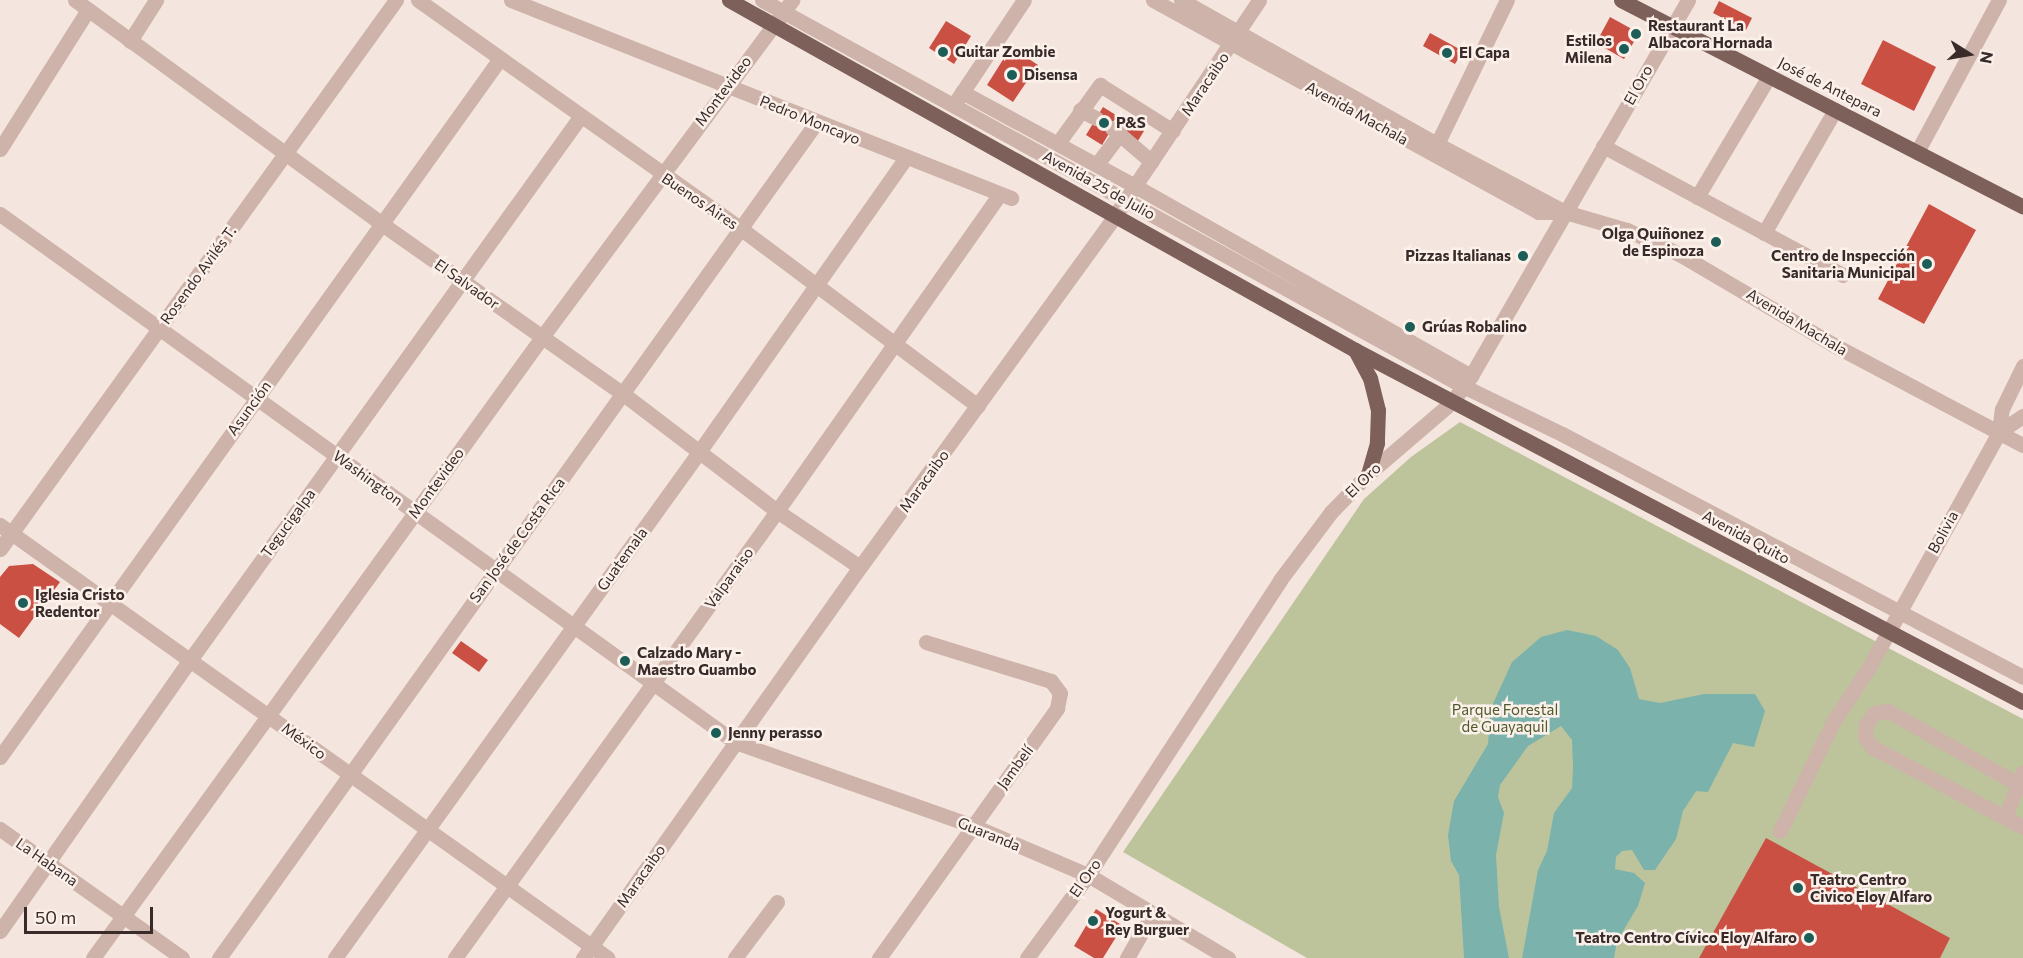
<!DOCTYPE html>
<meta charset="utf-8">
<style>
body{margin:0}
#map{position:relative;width:2023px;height:958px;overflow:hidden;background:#f4e6de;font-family:Commissioner,sans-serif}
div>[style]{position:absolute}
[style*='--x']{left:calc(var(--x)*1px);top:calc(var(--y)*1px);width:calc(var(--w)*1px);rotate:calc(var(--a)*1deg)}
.green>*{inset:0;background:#bdc49c}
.water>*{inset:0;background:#7bb2ac}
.building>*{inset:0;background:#cb5044}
.minor>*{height:15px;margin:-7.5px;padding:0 7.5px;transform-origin:7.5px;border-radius:7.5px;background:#cdb3a9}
.major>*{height:15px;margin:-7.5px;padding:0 7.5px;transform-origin:7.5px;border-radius:7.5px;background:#7c6059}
.dots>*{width:16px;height:16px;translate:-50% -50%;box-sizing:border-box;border:3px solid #fbf1ea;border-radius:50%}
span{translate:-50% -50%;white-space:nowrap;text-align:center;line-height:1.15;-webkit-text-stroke:5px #fbf1ea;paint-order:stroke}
.poi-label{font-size:15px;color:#392b29;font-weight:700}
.left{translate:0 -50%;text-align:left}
.right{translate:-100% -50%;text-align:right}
.street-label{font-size:15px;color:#392b29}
.park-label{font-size:15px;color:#4f592b}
.north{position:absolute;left:1939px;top:24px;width:60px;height:60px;-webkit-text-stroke:4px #fbf1ea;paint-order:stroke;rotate:101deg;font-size:16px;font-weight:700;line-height:24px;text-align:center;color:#392b29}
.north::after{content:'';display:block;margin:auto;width:21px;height:27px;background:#392b29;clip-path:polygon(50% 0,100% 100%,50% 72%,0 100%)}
.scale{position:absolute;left:24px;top:907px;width:129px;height:27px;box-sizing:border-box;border:3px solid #392b29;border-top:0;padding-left:8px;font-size:18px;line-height:21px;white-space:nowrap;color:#392b29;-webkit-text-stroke:4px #fbf1ea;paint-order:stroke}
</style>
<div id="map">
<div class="green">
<i style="clip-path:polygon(1460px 422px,2023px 719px,2023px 958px,1307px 958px,1123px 852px,1364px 499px,1411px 457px)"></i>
</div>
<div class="water">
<i style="clip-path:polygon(1567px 630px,1596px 636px,1618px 650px,1630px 668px,1639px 699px,1660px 703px,1704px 694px,1755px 694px,1765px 711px,1754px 747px,1733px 743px,1708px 792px,1696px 791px,1683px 811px,1676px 839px,1655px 870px,1644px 870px,1632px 850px,1622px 851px,1616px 857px,1615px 869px,1634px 873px,1645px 883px,1638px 906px,1617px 941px,1614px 958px,1522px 958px,1538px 870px,1547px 851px,1554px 813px,1572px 788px,1573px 766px,1572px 740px,1561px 726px,1528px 746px,1500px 785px,1498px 797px,1504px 813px,1496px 855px,1499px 907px,1509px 958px,1464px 958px,1459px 875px,1451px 861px,1448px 835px,1454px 801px,1488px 744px,1491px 708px,1512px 662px,1541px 637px)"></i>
</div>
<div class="building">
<i style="clip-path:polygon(1719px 1px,1752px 18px,1746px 30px,1713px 13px)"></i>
<i style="clip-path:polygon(1610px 17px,1639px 33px,1624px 59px,1596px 43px)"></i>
<i style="clip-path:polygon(946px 21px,971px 36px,954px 64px,929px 48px)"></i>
<i style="clip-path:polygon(1430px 33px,1463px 51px,1455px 64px,1423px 46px)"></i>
<i style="clip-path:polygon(1883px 40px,1936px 67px,1914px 111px,1861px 84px)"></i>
<i style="clip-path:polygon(1011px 47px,1038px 65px,1013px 102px,987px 85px)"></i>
<i style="clip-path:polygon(1103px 107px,1119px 117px,1102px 145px,1086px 135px)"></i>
<i style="clip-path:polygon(1131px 123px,1144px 131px,1136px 144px,1123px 136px)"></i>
<i style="clip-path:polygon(1929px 204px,1976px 230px,1924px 324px,1878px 299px)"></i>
<i style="clip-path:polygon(33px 564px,60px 582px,19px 638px,0 624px,0 577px,9px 566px)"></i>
<i style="clip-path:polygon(461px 641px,488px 660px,479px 672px,452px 653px)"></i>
<i style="clip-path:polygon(1766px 838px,1950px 938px,1940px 958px,1699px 958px)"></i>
<i style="clip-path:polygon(1096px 909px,1123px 926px,1103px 958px,1094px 958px,1074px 946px)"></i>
</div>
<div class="minor">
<i style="--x:75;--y:0;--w:380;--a:36.1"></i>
<i style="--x:382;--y:224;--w:294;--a:35.2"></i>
<i style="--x:622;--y:393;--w:195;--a:37.3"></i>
<i style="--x:777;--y:511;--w:100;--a:34"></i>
<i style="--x:418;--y:0;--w:395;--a:35.3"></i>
<i style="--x:740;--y:228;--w:297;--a:36.8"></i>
<i style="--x:511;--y:0;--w:538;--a:21.6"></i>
<i style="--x:762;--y:0;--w:800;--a:28.84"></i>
<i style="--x:1463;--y:386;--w:110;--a:25.9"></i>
<i style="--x:1562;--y:434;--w:521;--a:27.79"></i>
<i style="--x:1153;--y:0;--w:440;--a:28.8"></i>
<i style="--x:1538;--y:212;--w:24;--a:0"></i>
<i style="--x:1181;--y:0;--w:294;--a:29.4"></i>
<i style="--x:1437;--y:144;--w:145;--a:28"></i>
<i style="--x:1565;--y:212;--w:65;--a:16.2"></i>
<i style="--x:1627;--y:230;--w:60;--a:24.8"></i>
<i style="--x:1681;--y:255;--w:175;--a:30.5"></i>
<i style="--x:1832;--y:344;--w:216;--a:27.9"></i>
<i style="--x:130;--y:41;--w:49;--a:-57.6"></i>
<i style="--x:962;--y:92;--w:197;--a:28.5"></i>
<i style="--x:1135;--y:186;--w:386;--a:29.5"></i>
<i style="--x:957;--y:100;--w:120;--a:-56.2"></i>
<i style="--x:1080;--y:110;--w:18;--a:27"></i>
<i style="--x:1112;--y:128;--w:52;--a:40.4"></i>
<i style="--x:1058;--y:143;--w:72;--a:-54.1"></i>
<i style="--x:1100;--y:85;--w:86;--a:32.2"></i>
<i style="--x:1437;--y:144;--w:160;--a:-64.1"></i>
<i style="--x:1603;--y:146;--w:272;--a:28.3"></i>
<i style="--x:0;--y:149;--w:165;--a:-57.7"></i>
<i style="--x:1917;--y:152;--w:173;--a:-61.7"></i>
<i style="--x:1097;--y:164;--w:38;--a:-53"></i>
<i style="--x:1697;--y:197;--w:141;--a:-59.2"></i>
<i style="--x:0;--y:214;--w:905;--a:35.69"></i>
<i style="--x:735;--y:742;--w:252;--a:19.4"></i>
<i style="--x:973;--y:826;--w:125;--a:23.1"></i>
<i style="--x:1088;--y:875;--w:163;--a:30.7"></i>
<i style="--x:1764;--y:233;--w:142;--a:-60"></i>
<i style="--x:1999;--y:432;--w:29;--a:-34"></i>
<i style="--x:0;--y:525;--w:746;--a:35.46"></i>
<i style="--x:0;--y:549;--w:677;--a:-54.2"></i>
<i style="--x:0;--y:757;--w:857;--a:-54.4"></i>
<i style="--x:2023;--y:787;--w:155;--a:-150.6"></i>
<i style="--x:1888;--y:711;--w:14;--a:172"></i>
<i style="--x:1874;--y:713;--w:14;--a:124"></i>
<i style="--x:1866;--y:725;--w:12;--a:95"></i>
<i style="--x:1865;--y:737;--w:12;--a:55"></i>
<i style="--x:1872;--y:747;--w:171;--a:27.9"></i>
<i style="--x:2005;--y:817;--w:48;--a:-68.2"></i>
<i style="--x:0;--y:829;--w:223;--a:35.3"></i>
<i style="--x:1780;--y:831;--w:119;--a:-64.1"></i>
<i style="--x:1832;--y:724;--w:68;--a:-57"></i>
<i style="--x:1869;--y:667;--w:269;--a:-61"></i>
<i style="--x:1999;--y:432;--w:23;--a:-83"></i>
<i style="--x:2002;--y:409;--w:48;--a:-64"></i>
<i style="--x:0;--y:931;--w:331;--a:-55"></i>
<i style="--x:190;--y:660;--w:669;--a:-54.31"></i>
<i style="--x:93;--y:958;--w:766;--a:-54.13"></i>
<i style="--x:542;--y:337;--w:420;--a:-53.4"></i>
<i style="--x:219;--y:958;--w:1026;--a:-54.44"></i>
<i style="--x:335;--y:958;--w:623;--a:-54.27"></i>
<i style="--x:699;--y:452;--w:360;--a:-54.9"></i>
<i style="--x:455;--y:958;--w:551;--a:-54.23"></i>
<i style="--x:777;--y:511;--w:386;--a:-54.9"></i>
<i style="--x:583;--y:958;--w:479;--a:-54.7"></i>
<i style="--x:860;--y:567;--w:436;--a:-54"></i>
<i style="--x:1116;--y:214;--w:257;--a:-56.2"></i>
<i style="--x:735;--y:958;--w:70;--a:-53.1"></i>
<i style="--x:879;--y:958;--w:307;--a:-54.5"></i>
<i style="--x:1057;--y:708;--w:15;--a:-79"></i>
<i style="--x:1060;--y:693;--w:15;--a:-127"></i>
<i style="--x:1051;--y:681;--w:131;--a:-162.7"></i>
<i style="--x:1027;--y:958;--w:103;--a:-53.7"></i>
<i style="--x:1088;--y:875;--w:352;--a:-56.9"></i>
<i style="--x:1280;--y:580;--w:85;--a:-53.1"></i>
<i style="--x:1331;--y:512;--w:53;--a:-45.8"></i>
<i style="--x:1368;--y:474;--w:111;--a:-40.6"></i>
<i style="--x:1452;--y:402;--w:32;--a:-54"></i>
<i style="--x:1471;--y:376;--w:434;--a:-60"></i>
<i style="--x:1127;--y:958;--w:51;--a:-60.4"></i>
</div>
<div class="major">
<i style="--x:729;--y:0;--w:717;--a:29.21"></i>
<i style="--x:1355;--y:350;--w:755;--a:27.79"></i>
<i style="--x:1621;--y:0;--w:452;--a:27.2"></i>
<i style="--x:1355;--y:350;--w:32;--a:62"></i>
<i style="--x:1370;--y:378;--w:33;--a:76"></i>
<i style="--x:1378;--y:410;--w:33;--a:92"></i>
<i style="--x:1377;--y:443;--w:32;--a:106"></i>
</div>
<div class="dots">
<i style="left:1636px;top:34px;background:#1c5d57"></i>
<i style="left:1624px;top:49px;background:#1c5d57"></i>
<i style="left:943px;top:52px;background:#1c5d57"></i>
<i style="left:1447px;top:53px;background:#1c5d57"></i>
<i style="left:1012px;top:75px;background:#1c5d57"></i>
<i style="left:1104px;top:123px;background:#1c5d57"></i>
<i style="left:1716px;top:242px;background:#1c5d57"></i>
<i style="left:1523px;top:256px;background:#1c5d57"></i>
<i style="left:1927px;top:264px;background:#1c5d57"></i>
<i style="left:1410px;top:327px;background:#1c5d57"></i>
<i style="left:23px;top:603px;background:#1c5d57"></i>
<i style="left:625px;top:661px;background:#1c5d57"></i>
<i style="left:716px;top:733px;background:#1c5d57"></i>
<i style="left:1798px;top:888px;background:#1c5d57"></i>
<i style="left:1093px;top:921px;background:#1c5d57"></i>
<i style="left:1809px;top:938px;background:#1c5d57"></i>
</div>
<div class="poi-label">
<span class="left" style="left:1648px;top:34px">Restaurant La<br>Albacora Hornada</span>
<span class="right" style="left:1612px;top:49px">Estilos<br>Milena</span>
<span class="left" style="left:955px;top:52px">Guitar Zombie</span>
<span class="left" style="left:1459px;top:53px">El Capa</span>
<span class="left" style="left:1024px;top:75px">Disensa</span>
<span class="left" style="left:1116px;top:123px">P&amp;S</span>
<span class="right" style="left:1704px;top:242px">Olga Quiñonez<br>de Espinoza</span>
<span class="right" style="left:1915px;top:264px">Centro de Inspección<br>Sanitaria Municipal</span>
<span class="right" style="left:1511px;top:256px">Pizzas Italianas</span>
<span class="left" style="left:1422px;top:327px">Grúas Robalino</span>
<span class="left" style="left:35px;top:603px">Iglesia Cristo<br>Redentor</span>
<span class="left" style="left:637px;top:661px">Calzado Mary -<br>Maestro Guambo</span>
<span class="left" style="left:728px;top:733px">Jenny perasso</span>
<span class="left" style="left:1810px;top:888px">Teatro Centro<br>Civico Eloy Alfaro</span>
<span class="left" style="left:1105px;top:921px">Yogurt &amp;<br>Rey Burguer</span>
<span class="right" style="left:1797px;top:938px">Teatro Centro Cívico Eloy Alfaro</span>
</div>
<div class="street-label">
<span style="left:1205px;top:84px;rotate:-56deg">Maracaibo</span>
<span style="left:1638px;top:85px;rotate:-61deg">El Oro</span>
<span style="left:1830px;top:87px;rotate:27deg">José de Antepara</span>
<span style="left:723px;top:91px;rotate:-53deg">Montevideo</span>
<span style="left:1357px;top:113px;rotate:29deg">Avenida Machala</span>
<span style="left:810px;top:120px;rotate:22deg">Pedro Moncayo</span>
<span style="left:1099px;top:185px;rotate:29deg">Avenida 25 de Julio</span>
<span style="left:700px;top:201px;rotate:34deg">Buenos Aires</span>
<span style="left:198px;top:275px;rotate:-54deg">Rosendo Avilés T.</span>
<span style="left:467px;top:284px;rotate:35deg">El Salvador</span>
<span style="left:1797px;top:322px;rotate:31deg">Avenida Machala</span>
<span style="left:249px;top:408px;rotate:-54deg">Asunción</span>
<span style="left:368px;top:478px;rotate:36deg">Washington</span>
<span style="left:1363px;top:480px;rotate:-44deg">El Oro</span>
<span style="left:924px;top:481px;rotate:-54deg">Maracaibo</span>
<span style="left:436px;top:483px;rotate:-54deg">Montevideo</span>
<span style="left:288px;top:523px;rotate:-54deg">Tegucigalpa</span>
<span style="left:1943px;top:532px;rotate:-61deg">Bolivia</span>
<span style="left:1746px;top:537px;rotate:28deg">Avenida Quito</span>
<span style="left:517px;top:540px;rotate:-54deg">San José de Costa Rica</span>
<span style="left:622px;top:559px;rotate:-54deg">Guatemala</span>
<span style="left:729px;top:578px;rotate:-54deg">Valparaiso</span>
<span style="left:304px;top:741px;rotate:36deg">México</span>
<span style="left:1015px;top:767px;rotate:-54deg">Jambelí</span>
<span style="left:989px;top:834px;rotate:22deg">Guaranda</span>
<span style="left:47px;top:862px;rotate:35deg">La Habana</span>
<span style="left:641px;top:876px;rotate:-55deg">Maracaibo</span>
<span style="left:1085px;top:878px;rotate:-55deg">El Oro</span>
</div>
<div class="park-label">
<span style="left:1505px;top:718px">Parque Forestal<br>de Guayaquil</span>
</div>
<div class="north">N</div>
<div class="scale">50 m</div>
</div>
